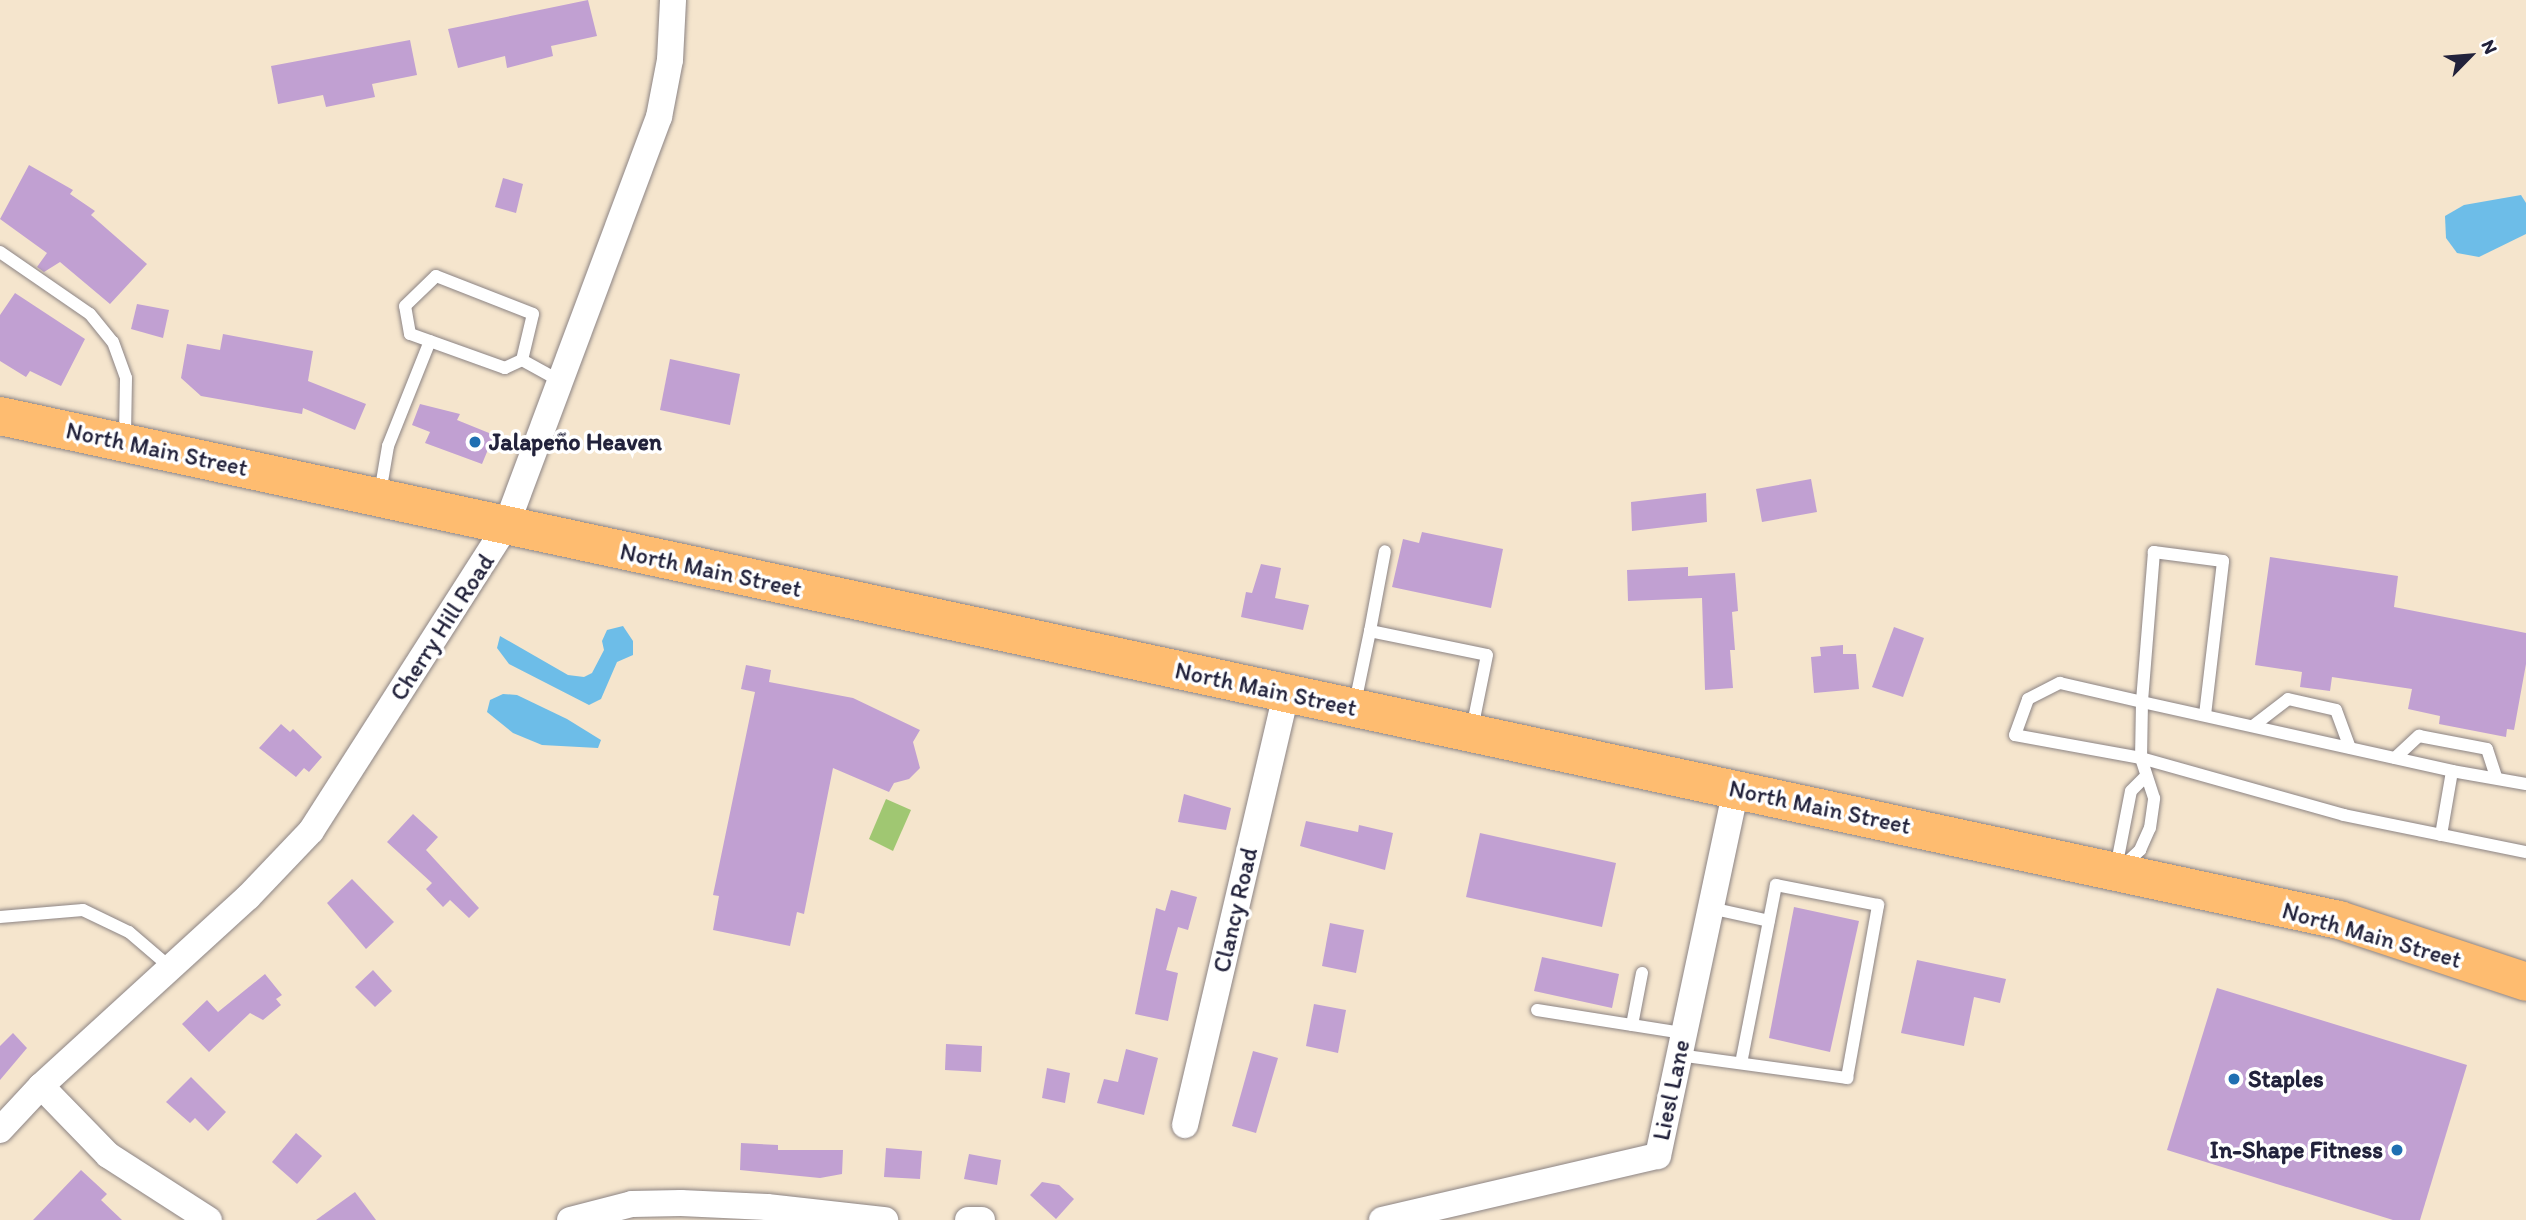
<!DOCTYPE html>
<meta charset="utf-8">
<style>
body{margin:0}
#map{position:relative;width:2526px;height:1220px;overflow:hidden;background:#f5e5cd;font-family:Itim,sans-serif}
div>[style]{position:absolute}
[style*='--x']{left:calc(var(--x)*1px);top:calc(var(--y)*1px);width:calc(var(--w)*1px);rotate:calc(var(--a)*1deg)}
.green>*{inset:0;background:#a0c772}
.water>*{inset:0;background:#6dbde8}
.building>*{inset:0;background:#c1a0d2}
.roads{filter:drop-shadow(0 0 2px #8c8484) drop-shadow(0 0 2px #8c8484)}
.lane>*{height:12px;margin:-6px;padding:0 6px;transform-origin:6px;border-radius:6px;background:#fff}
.street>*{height:26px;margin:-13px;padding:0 13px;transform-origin:13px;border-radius:13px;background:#fff}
.primary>*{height:38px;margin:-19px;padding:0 19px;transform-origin:19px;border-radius:19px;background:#febc70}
.dots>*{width:19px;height:19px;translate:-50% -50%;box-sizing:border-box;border:4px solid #fff;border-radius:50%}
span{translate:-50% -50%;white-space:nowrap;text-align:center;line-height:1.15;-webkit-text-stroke:7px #fff;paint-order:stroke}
.poi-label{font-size:24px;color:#22223b;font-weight:700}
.left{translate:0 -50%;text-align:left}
.right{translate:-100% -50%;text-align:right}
.street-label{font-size:24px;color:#22223b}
.north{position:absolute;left:2435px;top:21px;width:70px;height:70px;-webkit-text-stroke:5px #fff;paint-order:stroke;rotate:65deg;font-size:19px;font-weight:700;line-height:28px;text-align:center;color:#22223b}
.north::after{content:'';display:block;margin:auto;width:24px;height:32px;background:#22223b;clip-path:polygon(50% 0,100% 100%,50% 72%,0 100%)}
</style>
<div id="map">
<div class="green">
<i style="clip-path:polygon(886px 799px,911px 810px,893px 851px,869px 839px)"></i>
</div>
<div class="water">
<i style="clip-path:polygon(2521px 195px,2526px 203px,2526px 234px,2479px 257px,2457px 253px,2446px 238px,2445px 216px,2464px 205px)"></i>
<i style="clip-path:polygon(623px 626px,633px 641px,633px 655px,617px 662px,601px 699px,589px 705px,509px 664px,497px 648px,500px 636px,568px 675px,584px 677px,592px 673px,604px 650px,602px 641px,607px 630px)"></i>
<i style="clip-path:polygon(503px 694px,517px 695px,567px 719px,601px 740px,598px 748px,542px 745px,513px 733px,487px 712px,490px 700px)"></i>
</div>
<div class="building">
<i style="clip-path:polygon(588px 0,597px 36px,551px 46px,553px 56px,507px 68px,505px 56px,458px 68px,448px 29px)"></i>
<i style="clip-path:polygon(410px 40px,417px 75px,372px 84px,375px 97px,326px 107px,323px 95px,278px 104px,271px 66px)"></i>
<i style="clip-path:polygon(29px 165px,73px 190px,70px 194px,95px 211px,91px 215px,147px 264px,110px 304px,60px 262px,44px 272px,37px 267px,47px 253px,0 219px)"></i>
<i style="clip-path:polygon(503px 178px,523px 184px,516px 213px,495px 207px)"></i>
<i style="clip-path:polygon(15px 293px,85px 339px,61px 386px,30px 371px,26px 377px,0 361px,0 315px)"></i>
<i style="clip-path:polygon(137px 304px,169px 310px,163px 338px,131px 329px)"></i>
<i style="clip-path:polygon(223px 334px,313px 351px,308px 381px,366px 404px,355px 430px,303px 408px,302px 414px,201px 396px,181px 378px,187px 344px,220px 350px)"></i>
<i style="clip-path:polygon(670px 359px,740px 374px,730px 425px,660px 410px)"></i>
<i style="clip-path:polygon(420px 404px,460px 414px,457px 420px,494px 435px,482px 464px,425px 443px,430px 432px,412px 425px)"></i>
<i style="clip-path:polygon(1811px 479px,1817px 512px,1762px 522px,1756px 489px)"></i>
<i style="clip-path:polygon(1706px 493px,1707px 522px,1632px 531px,1631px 502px)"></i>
<i style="clip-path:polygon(1422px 532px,1503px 549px,1491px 608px,1392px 587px,1403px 539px,1419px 543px)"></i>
<i style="clip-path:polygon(2270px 557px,2398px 576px,2394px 607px,2526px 633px,2526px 664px,2514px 730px,2507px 729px,2506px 737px,2439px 724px,2440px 716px,2408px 709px,2412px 689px,2332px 677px,2330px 691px,2300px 687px,2302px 672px,2255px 665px)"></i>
<i style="clip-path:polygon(1261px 564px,1281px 568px,1275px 598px,1309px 605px,1303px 630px,1241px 617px,1246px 592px,1252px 593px)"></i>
<i style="clip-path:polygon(1688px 567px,1688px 576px,1735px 573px,1738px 611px,1732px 612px,1735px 650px,1730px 650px,1733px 688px,1705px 690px,1702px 598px,1628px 601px,1627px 570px)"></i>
<i style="clip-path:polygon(1894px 627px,1924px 638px,1903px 697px,1872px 687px)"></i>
<i style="clip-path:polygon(1843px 645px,1843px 654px,1856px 654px,1859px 689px,1814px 693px,1811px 657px,1821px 656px,1820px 647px)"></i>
<i style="clip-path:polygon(746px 665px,771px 670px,769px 682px,853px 698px,920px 730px,913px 742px,920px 768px,909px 779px,894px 783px,889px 792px,833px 768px,804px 914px,797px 912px,790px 946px,713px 930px,719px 896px,713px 895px,755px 692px,741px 689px)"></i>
<i style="clip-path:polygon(281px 724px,290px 732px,293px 729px,322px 757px,309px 772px,304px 768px,296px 777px,259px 748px)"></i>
<i style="clip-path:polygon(1184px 794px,1231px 808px,1226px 830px,1178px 822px)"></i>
<i style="clip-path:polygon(413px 814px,438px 837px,426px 850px,479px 908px,469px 918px,450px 900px,443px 907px,426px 889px,432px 883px,387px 842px)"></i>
<i style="clip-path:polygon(1306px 821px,1358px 832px,1359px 825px,1393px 833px,1385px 870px,1300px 846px)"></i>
<i style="clip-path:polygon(1480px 833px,1616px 863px,1602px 927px,1466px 897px)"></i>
<i style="clip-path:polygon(352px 879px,394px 922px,366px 949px,327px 903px)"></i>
<i style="clip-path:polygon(1171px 890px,1197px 897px,1188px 930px,1178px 927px,1166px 970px,1178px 973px,1168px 1021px,1135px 1014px,1156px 908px,1165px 911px)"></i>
<i style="clip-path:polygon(1794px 907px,1859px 921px,1830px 1052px,1769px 1038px)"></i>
<i style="clip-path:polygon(1330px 923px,1364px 930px,1356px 973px,1322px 966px)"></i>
<i style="clip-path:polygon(1542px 957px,1619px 974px,1612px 1008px,1534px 991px)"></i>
<i style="clip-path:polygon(1917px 960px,2006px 979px,2000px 1003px,1974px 997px,1964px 1046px,1901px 1033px)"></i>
<i style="clip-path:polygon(373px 970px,392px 991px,375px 1007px,355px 987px)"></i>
<i style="clip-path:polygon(265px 974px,282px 995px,276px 999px,281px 1005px,263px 1020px,250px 1013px,209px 1052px,182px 1024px,207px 1000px,218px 1012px)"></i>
<i style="clip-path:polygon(2217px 988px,2467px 1065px,2420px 1220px,2393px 1220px,2167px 1150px)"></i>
<i style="clip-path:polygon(1314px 1004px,1346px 1010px,1338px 1053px,1306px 1046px)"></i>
<i style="clip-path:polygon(13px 1033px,27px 1048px,0 1080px,0 1046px)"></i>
<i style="clip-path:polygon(946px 1044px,982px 1046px,981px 1072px,945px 1070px)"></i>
<i style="clip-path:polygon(1126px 1049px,1158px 1058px,1144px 1115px,1097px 1103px,1104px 1079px,1118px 1082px)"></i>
<i style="clip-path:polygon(1253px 1051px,1278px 1058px,1256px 1133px,1232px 1126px)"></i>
<i style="clip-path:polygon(1047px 1068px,1070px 1073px,1065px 1103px,1042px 1098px)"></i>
<i style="clip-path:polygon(191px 1077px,226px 1112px,208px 1131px,195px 1118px,190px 1123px,166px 1102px)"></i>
<i style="clip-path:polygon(296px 1133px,322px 1156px,297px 1184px,272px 1162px)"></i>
<i style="clip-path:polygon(741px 1143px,778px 1145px,778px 1150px,843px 1150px,842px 1174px,820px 1178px,740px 1170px)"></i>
<i style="clip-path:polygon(886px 1148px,922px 1151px,920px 1179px,884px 1177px)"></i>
<i style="clip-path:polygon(969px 1154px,1001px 1160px,997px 1185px,964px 1179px)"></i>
<i style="clip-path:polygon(81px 1170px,107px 1194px,101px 1200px,122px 1220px,33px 1220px)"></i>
<i style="clip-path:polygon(1042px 1182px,1059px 1185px,1074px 1199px,1056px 1219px,1030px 1195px)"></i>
<i style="clip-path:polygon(355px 1192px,376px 1220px,316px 1220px)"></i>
</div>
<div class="roads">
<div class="lane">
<i style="--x:0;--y:252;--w:109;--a:34.6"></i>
<i style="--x:90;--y:314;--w:36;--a:51"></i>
<i style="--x:113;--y:342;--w:38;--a:70"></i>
<i style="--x:126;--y:378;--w:59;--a:91"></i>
<i style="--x:522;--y:360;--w:19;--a:155"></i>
<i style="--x:505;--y:368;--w:101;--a:-160.3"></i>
<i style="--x:410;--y:334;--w:28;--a:-100"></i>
<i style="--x:405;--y:306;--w:43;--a:-44.1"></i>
<i style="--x:436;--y:276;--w:104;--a:21.4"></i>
<i style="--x:533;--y:314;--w:47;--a:103.4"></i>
<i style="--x:522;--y:360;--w:46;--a:28.8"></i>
<i style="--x:380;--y:493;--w:48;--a:-80.3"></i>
<i style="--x:388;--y:446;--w:113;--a:-68.2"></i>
<i style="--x:1370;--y:631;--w:81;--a:-79.4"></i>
<i style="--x:1355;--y:703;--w:74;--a:-78.2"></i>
<i style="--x:1370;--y:631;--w:119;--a:11.6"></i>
<i style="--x:1487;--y:655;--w:76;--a:101.5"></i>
<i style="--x:2205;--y:715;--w:155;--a:-83.3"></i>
<i style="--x:2223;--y:561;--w:70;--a:-172.6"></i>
<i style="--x:2154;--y:552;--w:150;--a:94.6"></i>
<i style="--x:2142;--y:702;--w:56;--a:91"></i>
<i style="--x:2141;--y:758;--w:128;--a:-169.7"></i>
<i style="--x:2015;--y:735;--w:38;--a:-70"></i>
<i style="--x:2028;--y:699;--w:36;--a:-27"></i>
<i style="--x:2060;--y:683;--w:84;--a:13"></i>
<i style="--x:2142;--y:702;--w:318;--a:12.5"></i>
<i style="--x:2452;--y:771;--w:75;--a:10"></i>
<i style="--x:2253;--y:726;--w:44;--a:-37.6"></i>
<i style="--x:2288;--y:699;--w:49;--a:12.9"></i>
<i style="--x:2336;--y:710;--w:40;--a:69.8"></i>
<i style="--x:2395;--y:758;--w:33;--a:-43"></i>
<i style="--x:2419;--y:736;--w:69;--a:10.8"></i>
<i style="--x:2487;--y:749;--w:28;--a:72"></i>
<i style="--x:2441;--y:835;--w:65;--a:-80.2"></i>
<i style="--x:2122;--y:867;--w:25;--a:-43"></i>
<i style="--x:2140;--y:850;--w:24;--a:-66"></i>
<i style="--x:2150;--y:828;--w:30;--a:-82"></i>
<i style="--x:2154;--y:798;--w:42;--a:-108"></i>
<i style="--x:2141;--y:758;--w:211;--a:15.7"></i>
<i style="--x:2344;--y:815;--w:186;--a:11.5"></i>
<i style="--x:2116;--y:868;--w:78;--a:-79"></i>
<i style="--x:2131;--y:791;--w:18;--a:-45"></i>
<i style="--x:1710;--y:908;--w:60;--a:12.4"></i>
<i style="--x:0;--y:917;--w:83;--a:-4.8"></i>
<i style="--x:83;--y:910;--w:51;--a:25.6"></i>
<i style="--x:129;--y:932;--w:55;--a:40.6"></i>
<i style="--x:1537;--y:1010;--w:148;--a:9"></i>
<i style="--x:1632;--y:1025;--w:53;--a:-79.1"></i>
<i style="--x:1679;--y:1055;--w:170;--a:7.8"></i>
<i style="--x:1847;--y:1078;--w:176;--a:-79.8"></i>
<i style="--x:1878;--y:905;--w:104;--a:-168.9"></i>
<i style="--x:1776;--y:885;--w:181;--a:101.1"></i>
</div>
<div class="street">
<i style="--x:41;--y:1086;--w:96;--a:45.8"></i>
<i style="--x:108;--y:1155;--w:120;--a:32.8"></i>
<i style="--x:1185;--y:1125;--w:443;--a:-76.8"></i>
<i style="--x:0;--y:1130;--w:60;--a:-47"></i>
<i style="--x:41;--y:1086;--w:280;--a:-42.4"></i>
<i style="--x:248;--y:897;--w:91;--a:-46.3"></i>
<i style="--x:311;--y:831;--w:362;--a:-57.4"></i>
<i style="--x:506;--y:526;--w:437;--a:-69.5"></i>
<i style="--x:659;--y:117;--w:58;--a:-79.1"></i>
<i style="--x:670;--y:60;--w:60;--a:-87.1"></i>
<i style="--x:570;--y:1220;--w:64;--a:-14.5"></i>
<i style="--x:632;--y:1204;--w:49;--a:-1.2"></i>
<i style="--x:681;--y:1203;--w:86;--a:2.7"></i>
<i style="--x:767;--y:1207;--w:119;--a:6.3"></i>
<i style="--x:968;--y:1220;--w:14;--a:0"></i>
<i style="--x:1382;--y:1220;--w:283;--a:-13.1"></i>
<i style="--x:1658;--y:1156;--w:376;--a:-78"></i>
</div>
<div class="primary">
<i style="--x:0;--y:416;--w:2393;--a:12.16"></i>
<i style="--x:2339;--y:920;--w:197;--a:18.3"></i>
</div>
</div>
<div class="dots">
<i style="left:475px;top:442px;background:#1f6fb2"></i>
<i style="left:2234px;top:1079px;background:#1f6fb2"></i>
<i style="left:2397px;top:1150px;background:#1f6fb2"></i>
</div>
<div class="poi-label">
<span class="left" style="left:489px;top:442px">Jalapeño Heaven</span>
<span class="left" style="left:2248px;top:1079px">Staples</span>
<span class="right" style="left:2383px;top:1150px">In-Shape Fitness</span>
</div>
<div class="street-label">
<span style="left:157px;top:449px;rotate:12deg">North Main Street</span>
<span style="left:711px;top:570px;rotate:12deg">North Main Street</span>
<span style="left:442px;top:627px;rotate:-57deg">Cherry Hill Road</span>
<span style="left:1266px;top:689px;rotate:12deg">North Main Street</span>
<span style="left:1820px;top:807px;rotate:12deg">North Main Street</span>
<span style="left:1235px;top:910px;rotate:-77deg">Clancy Road</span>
<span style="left:2372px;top:935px;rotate:16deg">North Main Street</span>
<span style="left:1671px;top:1090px;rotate:-78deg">Liesl Lane</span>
</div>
<div class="north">N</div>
</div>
